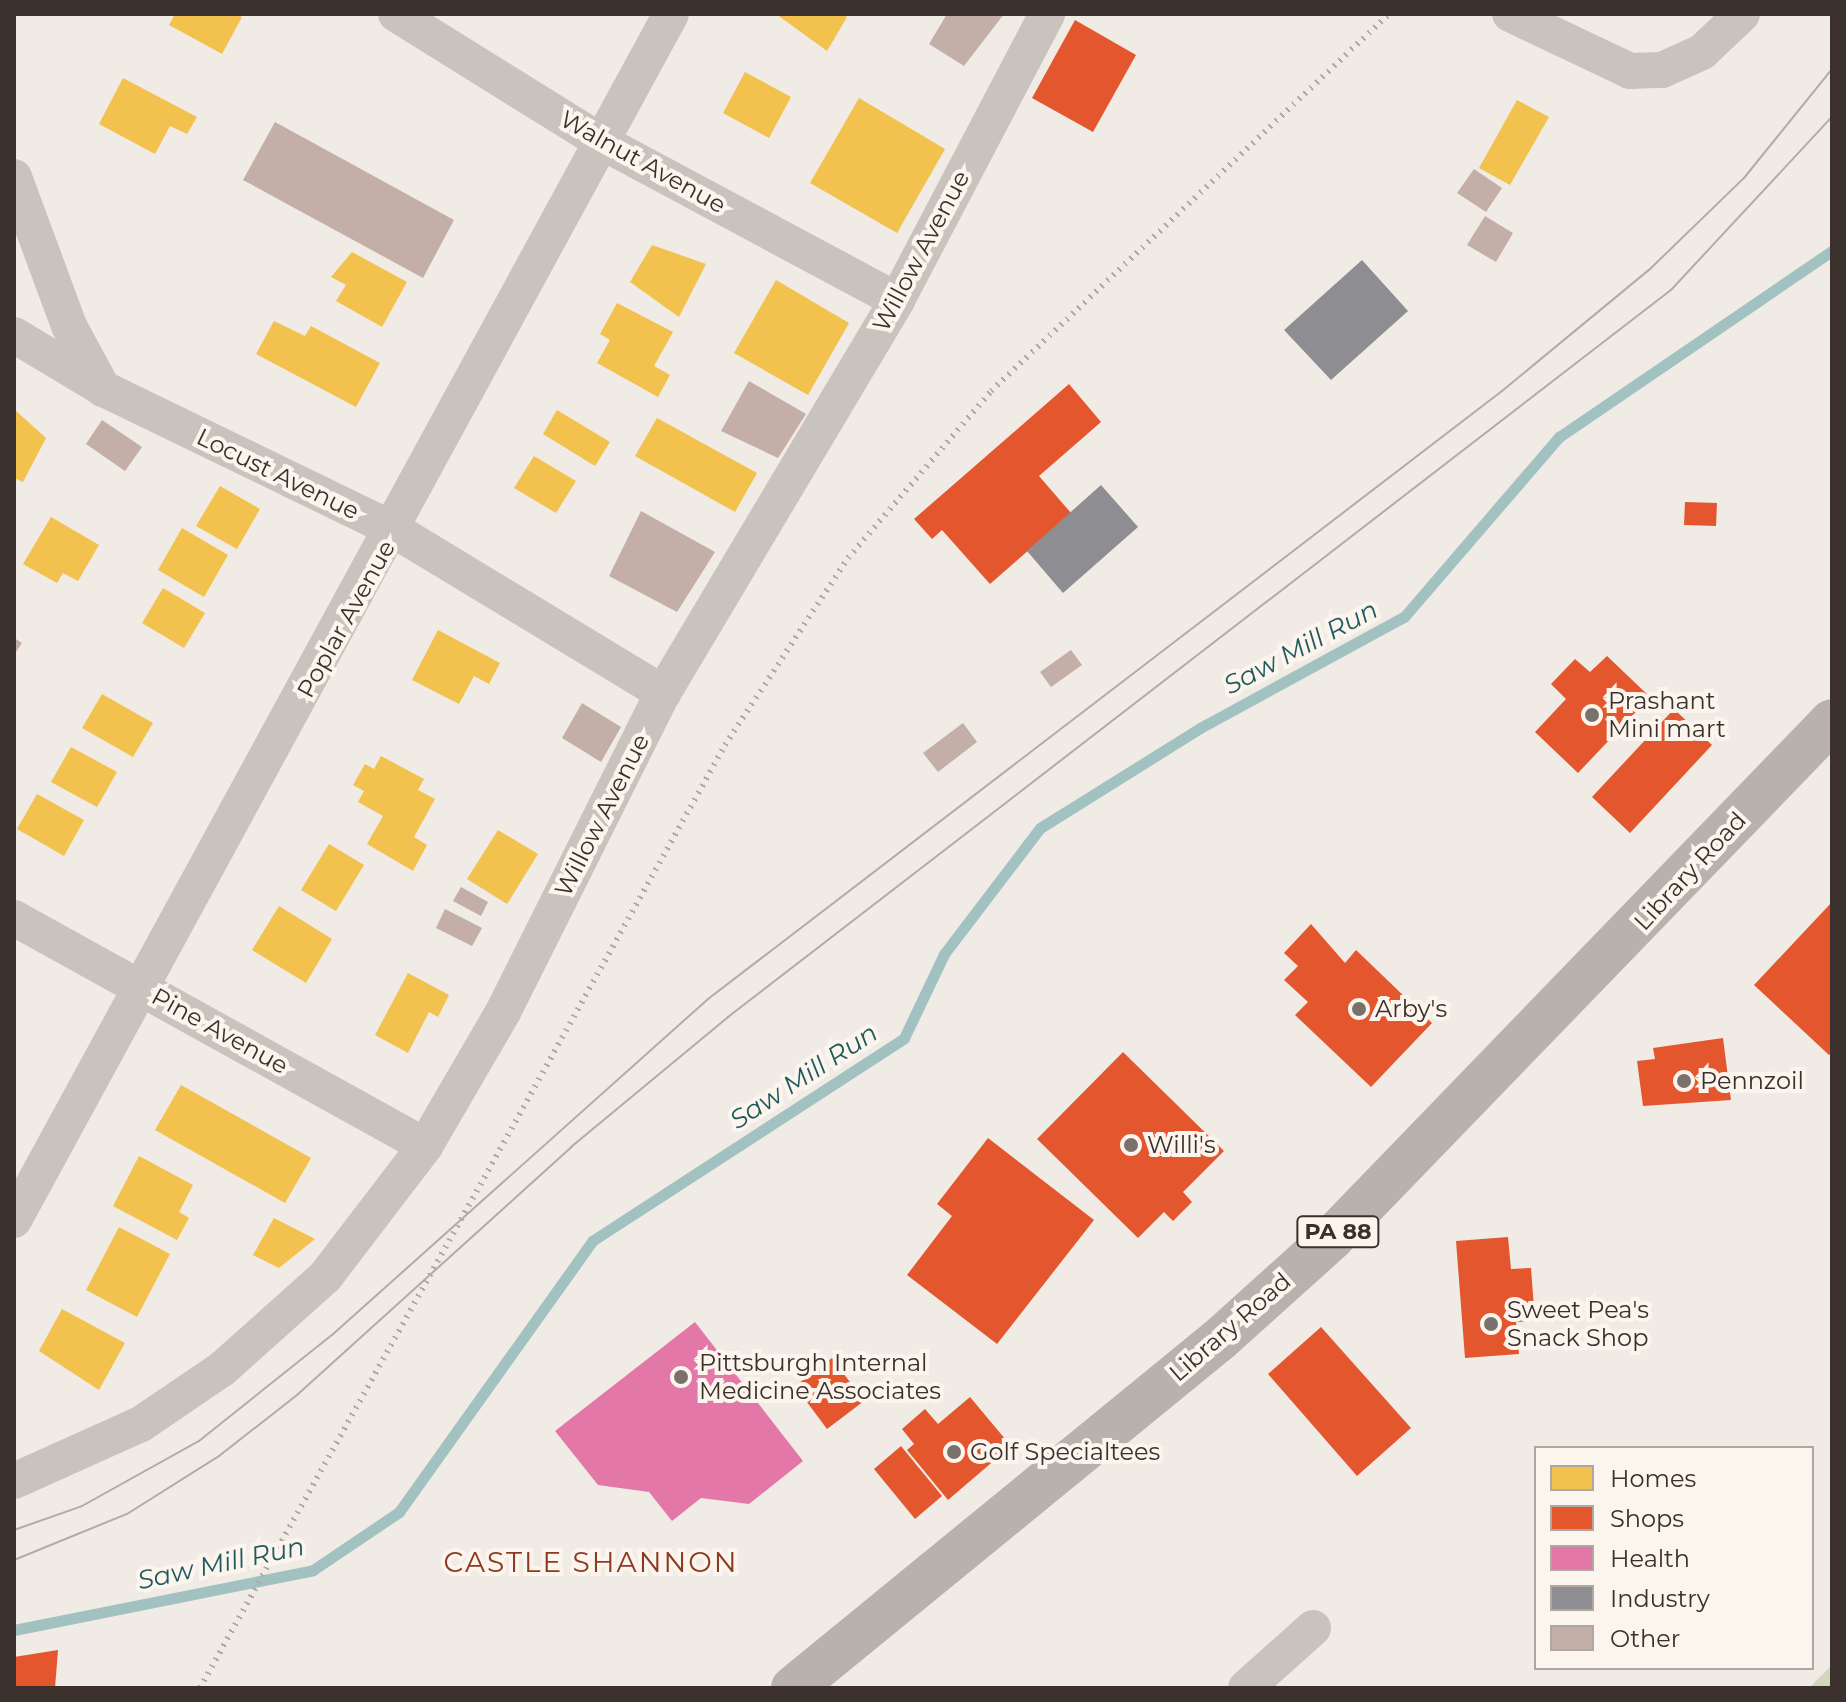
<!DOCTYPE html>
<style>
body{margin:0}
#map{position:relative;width:1846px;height:1702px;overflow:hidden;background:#f0ebe5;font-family:Montserrat,sans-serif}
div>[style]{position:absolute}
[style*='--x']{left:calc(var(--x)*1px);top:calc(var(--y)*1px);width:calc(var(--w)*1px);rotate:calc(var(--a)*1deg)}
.green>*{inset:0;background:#d1d6bf}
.homes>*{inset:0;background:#f2c14e}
.shops>*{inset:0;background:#e4572e}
.health>*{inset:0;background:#e377a8}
.industry>*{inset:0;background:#8d8d92}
.stream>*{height:11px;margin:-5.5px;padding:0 5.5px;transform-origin:5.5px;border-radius:5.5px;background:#a1c2c1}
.building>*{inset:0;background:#c3afa7}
.minor>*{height:36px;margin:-18px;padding:0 18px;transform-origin:18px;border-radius:18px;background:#c9c3be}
.primary>*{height:44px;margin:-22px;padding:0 22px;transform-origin:22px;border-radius:22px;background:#b8b1ad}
.tram>*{height:2px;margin:-1px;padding:0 1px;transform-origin:1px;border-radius:1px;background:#b1aca8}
.rail>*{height:6px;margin-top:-3px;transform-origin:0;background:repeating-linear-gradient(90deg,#b1aca8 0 2px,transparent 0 8px)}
.dots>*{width:22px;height:22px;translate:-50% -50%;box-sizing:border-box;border:4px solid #fbf5ee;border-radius:50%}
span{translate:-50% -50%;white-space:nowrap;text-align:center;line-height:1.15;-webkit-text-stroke:8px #fbf5ee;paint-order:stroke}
.shield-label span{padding:2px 6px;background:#fbf5ee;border:2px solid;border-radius:6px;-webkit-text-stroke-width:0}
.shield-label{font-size:22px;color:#3b302b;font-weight:700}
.street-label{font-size:24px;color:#3b302b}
.poi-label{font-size:24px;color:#3b302b}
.left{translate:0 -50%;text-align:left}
.water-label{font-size:26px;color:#1f5a5e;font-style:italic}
.quarter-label{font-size:28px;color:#8c3b22;letter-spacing:2px}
.frame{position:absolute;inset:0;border:16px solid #3b302b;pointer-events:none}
.legend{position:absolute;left:1534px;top:1446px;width:280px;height:224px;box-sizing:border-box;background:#fbf5ee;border:2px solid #aea6a0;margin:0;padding:10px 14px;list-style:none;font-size:24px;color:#3b302b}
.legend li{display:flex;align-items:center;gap:16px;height:40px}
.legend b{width:40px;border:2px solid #aea6a0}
</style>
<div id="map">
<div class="green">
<i style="clip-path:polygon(1832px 1665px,1832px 1688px,1809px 1688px)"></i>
</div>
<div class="homes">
<i style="clip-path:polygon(175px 14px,236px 14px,242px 17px,222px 54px,169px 25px)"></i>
<i style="clip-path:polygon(776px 14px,842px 14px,847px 17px,827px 51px)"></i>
<i style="clip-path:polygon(745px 72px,791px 97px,769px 138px,723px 113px)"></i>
<i style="clip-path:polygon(123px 78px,197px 117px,187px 134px,170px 126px,155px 154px,99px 124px)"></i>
<i style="clip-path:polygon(859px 98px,945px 149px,897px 233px,810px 183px)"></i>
<i style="clip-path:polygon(1517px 100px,1549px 117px,1510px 185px,1479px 168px)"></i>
<i style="clip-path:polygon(652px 245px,706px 264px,679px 317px,630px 282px)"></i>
<i style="clip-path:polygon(352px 252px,407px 282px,382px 327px,336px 301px,346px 285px,331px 277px)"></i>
<i style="clip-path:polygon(776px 280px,849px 323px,808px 395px,734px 353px)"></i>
<i style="clip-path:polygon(617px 303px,673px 332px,654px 366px,670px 375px,658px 397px,597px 363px,610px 340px,600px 334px)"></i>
<i style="clip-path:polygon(274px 321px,305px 336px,311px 326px,380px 363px,356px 407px,256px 354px)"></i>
<i style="clip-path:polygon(14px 409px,46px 438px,23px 482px,14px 478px)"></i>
<i style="clip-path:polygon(557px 410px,610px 442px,595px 466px,543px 434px)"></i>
<i style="clip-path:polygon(657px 418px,757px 473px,735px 512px,635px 456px)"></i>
<i style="clip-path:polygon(534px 456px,576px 481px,556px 513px,514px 488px)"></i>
<i style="clip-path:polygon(220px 486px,260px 509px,237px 549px,196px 526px)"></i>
<i style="clip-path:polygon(51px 517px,99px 545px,78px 581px,63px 573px,57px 583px,23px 564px)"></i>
<i style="clip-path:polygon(182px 528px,228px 555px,204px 597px,158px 570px)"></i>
<i style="clip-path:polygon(163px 588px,205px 613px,184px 648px,142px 623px)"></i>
<i style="clip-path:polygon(438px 630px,500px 663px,489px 684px,474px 676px,459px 704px,412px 680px)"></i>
<i style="clip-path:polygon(102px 694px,153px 723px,133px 757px,82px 728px)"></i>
<i style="clip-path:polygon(71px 747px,117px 772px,97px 807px,51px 782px)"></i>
<i style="clip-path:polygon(381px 756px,424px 779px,418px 790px,435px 799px,414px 837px,427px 845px,413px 871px,367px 844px,383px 816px,358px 802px,364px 791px,353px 785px,365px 764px,374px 769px)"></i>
<i style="clip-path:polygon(37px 794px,84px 820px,64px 856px,17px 829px)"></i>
<i style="clip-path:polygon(498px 830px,538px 854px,507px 904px,467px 879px)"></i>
<i style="clip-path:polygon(329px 844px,364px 865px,336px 911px,301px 890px)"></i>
<i style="clip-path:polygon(279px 906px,332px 939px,306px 983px,252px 950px)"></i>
<i style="clip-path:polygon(408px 973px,449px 995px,438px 1017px,429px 1012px,408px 1053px,375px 1035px)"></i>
<i style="clip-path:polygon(181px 1085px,311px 1158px,285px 1203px,155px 1130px)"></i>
<i style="clip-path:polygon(139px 1156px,193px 1185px,179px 1212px,189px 1218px,177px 1240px,113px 1206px)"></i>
<i style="clip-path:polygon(274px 1218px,315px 1239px,279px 1268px,253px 1255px)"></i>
<i style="clip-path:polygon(119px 1227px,170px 1254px,137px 1317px,86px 1290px)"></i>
<i style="clip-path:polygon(62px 1309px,125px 1343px,99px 1390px,39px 1351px)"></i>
</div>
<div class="shops">
<i style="clip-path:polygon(1075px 20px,1136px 55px,1093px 132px,1032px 98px)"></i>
<i style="clip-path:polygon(1069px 384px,1101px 422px,1039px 476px,1071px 513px,990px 584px,942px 530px,932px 539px,914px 519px)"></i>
<i style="clip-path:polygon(1685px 502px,1717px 503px,1716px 526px,1684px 525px)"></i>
<i style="clip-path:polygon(1607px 656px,1650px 697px,1578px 773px,1535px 732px,1566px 699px,1551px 684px,1575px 659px,1590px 672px)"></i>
<i style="clip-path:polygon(1674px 709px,1712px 745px,1630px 833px,1592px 797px)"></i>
<i style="clip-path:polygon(1832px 902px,1832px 1053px,1829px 1055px,1754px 985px)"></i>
<i style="clip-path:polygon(1311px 924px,1345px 963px,1356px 950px,1432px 1023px,1371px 1087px,1295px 1015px,1308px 1002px,1284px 980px,1298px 966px,1284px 953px)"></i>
<i style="clip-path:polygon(1723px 1038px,1731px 1100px,1643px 1106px,1637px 1061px,1655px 1059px,1653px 1048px)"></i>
<i style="clip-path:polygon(1123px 1052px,1224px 1151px,1183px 1192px,1192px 1202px,1173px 1221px,1164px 1212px,1138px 1238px,1037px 1139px)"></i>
<i style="clip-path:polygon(988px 1138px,1094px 1220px,997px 1344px,907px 1275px,952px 1216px,937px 1204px)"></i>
<i style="clip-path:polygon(1508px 1237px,1511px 1269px,1531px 1268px,1535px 1321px,1516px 1322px,1519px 1354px,1465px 1358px,1456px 1241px)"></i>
<i style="clip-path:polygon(1321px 1327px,1411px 1428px,1357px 1476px,1268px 1374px)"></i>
<i style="clip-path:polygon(832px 1358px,864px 1401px,827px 1429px,795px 1386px)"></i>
<i style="clip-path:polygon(970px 1397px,1011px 1446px,948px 1500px,907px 1450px,914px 1444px,902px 1429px,925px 1409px,938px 1424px)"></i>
<i style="clip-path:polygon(901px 1446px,942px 1496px,915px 1519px,874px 1469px)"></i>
<i style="clip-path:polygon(58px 1650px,55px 1688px,14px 1688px,14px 1657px)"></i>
</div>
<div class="health">
<i style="clip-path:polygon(695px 1322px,803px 1461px,749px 1504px,701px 1498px,672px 1521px,649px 1492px,598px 1485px,555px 1431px)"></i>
</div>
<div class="industry">
<i style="clip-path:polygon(1362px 260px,1408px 311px,1331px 380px,1284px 330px)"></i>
<i style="clip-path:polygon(1101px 485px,1138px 527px,1063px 593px,1027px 551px)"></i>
</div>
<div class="stream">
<i style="--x:14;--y:1630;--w:305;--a:-11.3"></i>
<i style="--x:313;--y:1570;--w:104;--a:-34"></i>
<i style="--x:399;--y:1512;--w:333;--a:-54.5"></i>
<i style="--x:592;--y:1241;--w:372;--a:-33"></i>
<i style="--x:904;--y:1038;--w:93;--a:-64.5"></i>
<i style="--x:944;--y:954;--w:158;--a:-52.7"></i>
<i style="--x:1040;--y:828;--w:189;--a:-32"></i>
<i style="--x:1200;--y:728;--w:232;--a:-28.6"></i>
<i style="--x:1404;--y:617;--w:238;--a:-49.3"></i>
<i style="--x:1559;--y:437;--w:330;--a:-34.3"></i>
</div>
<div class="building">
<i style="clip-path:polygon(947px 14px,1004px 14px,964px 66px,929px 44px)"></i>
<i style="clip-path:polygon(275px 122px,454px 220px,423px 278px,243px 180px)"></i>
<i style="clip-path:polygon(1474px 169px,1502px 188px,1486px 212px,1457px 193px)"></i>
<i style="clip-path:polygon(1485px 216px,1513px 233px,1496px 262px,1467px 245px)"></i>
<i style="clip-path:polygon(749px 381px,806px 414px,778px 458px,721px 431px)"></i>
<i style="clip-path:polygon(102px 420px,142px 447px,125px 471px,86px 444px)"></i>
<i style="clip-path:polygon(641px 511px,715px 552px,677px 612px,609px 576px)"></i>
<i style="clip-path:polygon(14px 638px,22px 643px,14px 655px)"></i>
<i style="clip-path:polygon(1071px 650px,1082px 665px,1051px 687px,1040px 672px)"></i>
<i style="clip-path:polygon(582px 703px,621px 727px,601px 762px,562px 738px)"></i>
<i style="clip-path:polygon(963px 723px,977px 742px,938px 772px,923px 753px)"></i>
<i style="clip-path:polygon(461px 887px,488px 902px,481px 916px,453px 901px)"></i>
<i style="clip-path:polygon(445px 909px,482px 928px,472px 946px,436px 928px)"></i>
</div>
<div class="minor">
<i style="--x:396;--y:14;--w:240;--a:31.9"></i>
<i style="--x:600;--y:141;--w:337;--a:28.2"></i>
<i style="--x:1510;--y:14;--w:133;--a:25.4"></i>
<i style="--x:1630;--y:71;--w:32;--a:-2"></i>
<i style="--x:1662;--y:70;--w:44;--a:-24.2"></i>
<i style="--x:1702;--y:52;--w:55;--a:-43.5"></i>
<i style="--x:14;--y:177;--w:159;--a:69.7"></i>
<i style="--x:69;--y:326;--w:72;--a:61.6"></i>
<i style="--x:14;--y:335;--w:105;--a:31"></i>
<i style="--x:104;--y:389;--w:322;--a:25.9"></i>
<i style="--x:394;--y:530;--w:315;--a:31.2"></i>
<i style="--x:14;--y:918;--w:470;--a:29"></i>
<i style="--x:14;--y:1220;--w:1373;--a:-61.42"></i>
<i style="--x:14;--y:1481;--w:139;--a:-24.2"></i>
<i style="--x:141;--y:1424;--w:98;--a:-34.2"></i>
<i style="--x:222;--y:1369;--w:138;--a:-41.8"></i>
<i style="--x:325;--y:1277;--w:165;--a:-52.6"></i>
<i style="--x:425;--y:1146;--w:155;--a:-59.8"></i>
<i style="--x:503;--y:1012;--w:357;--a:-63.4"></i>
<i style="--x:663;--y:693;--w:457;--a:-59.2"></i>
<i style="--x:897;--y:300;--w:323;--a:-62.3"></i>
<i style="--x:1246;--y:1688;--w:90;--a:-41.8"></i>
</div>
<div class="primary">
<i style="--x:793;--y:1688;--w:551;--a:-39.26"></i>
<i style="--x:1220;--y:1339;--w:151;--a:-42"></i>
<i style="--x:1332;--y:1238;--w:719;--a:-45.96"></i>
</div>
<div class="tram">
<i style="--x:14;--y:1530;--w:72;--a:-19.4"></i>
<i style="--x:82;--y:1506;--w:134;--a:-29.1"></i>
<i style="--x:199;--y:1441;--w:170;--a:-38.6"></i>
<i style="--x:332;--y:1335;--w:504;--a:-41.78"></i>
<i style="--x:708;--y:999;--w:1000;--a:-37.44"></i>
<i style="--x:1502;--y:391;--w:190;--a:-39.5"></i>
<i style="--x:1649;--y:270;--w:132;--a:-44.1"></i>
<i style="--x:1744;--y:178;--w:140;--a:-51.1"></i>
<i style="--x:14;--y:1560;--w:122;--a:-22.2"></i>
<i style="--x:127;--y:1514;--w:109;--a:-32.2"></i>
<i style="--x:219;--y:1456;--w:99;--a:-38"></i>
<i style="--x:297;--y:1395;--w:370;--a:-42.1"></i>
<i style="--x:571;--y:1147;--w:204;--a:-39.6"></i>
<i style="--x:728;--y:1017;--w:1191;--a:-37.63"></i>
<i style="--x:1671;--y:290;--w:236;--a:-47.1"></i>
</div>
<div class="rail">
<i style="--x:200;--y:1688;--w:1079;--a:-60.89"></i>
<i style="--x:725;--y:745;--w:224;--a:-56.7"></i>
<i style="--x:848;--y:558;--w:220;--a:-49.4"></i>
<i style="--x:991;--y:391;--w:548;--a:-43.45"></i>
</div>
<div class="dots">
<i style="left:1592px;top:715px;background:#7a716c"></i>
<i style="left:1359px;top:1009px;background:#7a716c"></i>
<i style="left:1684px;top:1081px;background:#7a716c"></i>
<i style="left:1131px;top:1145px;background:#7a716c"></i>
<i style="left:1491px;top:1324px;background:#7a716c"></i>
<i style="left:681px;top:1377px;background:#7a716c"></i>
<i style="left:954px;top:1452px;background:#7a716c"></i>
</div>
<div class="shield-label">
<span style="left:1338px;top:1232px">PA 88</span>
</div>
<div class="street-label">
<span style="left:643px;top:162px;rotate:29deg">Walnut Avenue</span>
<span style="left:921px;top:251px;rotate:-62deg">Willow Avenue</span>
<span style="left:278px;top:474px;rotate:26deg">Locust Avenue</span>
<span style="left:346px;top:619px;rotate:-61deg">Poplar Avenue</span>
<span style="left:602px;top:815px;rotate:-63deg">Willow Avenue</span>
<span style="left:1690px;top:871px;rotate:-47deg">Library Road</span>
<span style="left:220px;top:1031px;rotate:29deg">Pine Avenue</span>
<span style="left:1230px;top:1327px;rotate:-41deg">Library Road</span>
</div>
<div class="poi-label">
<span class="left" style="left:1608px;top:715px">Prashant<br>Mini mart</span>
<span class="left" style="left:1375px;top:1009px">Arby's</span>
<span class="left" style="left:1700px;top:1081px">Pennzoil</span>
<span class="left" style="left:1147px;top:1145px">Willi's</span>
<span class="left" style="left:1507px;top:1324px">Sweet Pea's<br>Snack Shop</span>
<span class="left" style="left:699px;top:1377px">Pittsburgh Internal<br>Medicine Associates</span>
<span class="left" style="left:970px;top:1452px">Golf Specialtees</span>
</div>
<div class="water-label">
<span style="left:1301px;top:648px;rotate:-28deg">Saw Mill Run</span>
<span style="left:804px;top:1077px;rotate:-33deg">Saw Mill Run</span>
<span style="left:221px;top:1564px;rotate:-12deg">Saw Mill Run</span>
</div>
<div class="quarter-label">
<span style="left:591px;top:1562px">CASTLE SHANNON</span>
</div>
<div class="frame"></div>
<ul class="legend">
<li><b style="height:22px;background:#f2c14e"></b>Homes</li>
<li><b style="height:22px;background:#e4572e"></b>Shops</li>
<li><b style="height:22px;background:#e377a8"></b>Health</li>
<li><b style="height:22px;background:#8d8d92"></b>Industry</li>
<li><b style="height:22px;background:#c3afa7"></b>Other</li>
</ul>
</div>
